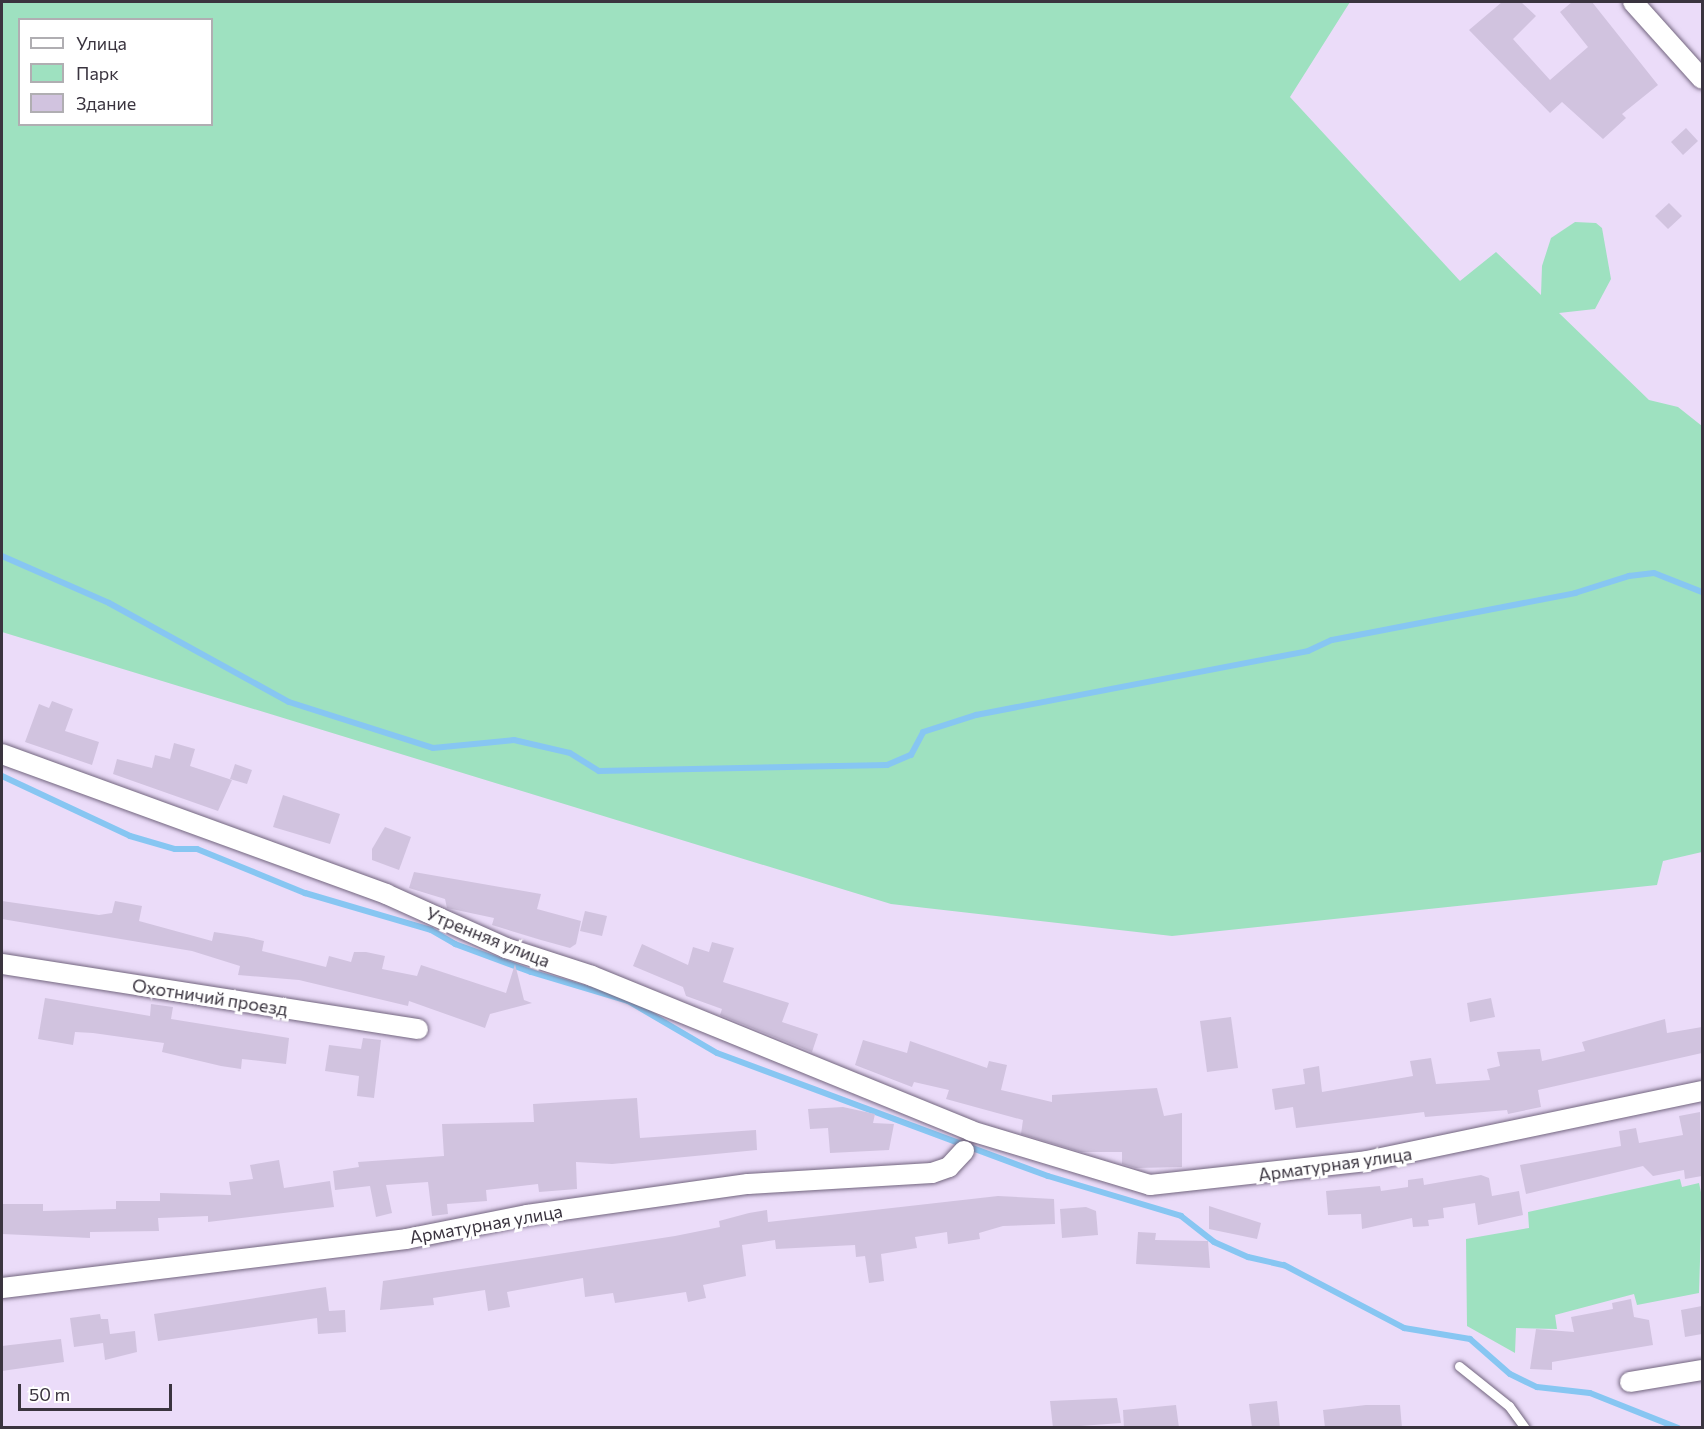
<!DOCTYPE html>
<meta charset="utf-8">
<style>
body{margin:0}
#map{position:relative;width:1704px;height:1429px;overflow:hidden;background:#ebdcf9;font-family:Commissioner,sans-serif}
div>[style]{position:absolute}
[style*='--x']{left:calc(var(--x)*1px);top:calc(var(--y)*1px);width:calc(var(--w)*1px);rotate:calc(var(--a)*1deg)}
.green>*{inset:0;background:#9ee1c0}
.stream>*{height:6px;margin:-3px;padding:0 3px;transform-origin:3px;border-radius:3px;background:#87c6f2}
.building>*{inset:0;background:#d1c3df}
.roads{filter:drop-shadow(0 0 2px #72657e) drop-shadow(0 0 2px #72657e)}
.service>*{height:9px;margin:-4.5px;padding:0 4.5px;transform-origin:4.5px;border-radius:4.5px;background:#fff}
.minor>*{height:20px;margin:-10px;padding:0 10px;transform-origin:10px;border-radius:10px;background:#fff}
span{translate:-50% -50%;white-space:nowrap;text-align:center;line-height:1.15;-webkit-text-stroke:6px #fff;paint-order:stroke}
.street-label{font-size:18px;color:#3a343f}
.frame{position:absolute;inset:0;border:3px solid #3a343f;pointer-events:none}
.legend{position:absolute;left:18px;top:18px;width:195px;height:108px;box-sizing:border-box;background:#fff;border:2px solid #b0aeb2;margin:0;padding:8px 10px;list-style:none;font-size:18px;color:#3a343f}
.legend li{display:flex;align-items:center;gap:12px;height:30px}
.legend b{width:30px;border:2px solid #b0aeb2}
.scale{position:absolute;left:18px;top:1384px;width:154px;height:27px;box-sizing:border-box;border:3px solid #3a343f;border-top:0;padding-left:8px;font-size:18px;line-height:21px;white-space:nowrap;color:#3a343f;-webkit-text-stroke:4px #fff;paint-order:stroke}
</style>
<div id="map">
<div class="green">
<i style="clip-path:polygon(evenodd,2px 2px,1350px 2px,1290px 97px,1460px 281px,1496px 252px,1541px 295px,1542px 266px,1551px 238px,1575px 222px,1596px 223px,1602px 228px,1611px 279px,1595px 309px,1559px 313px,1649px 400px,1678px 407px,1702px 426px,1702px 852px,1663px 861px,1657px 885px,1172px 936px,891px 904px,2px 632px,2px 2px,20px 20px,212px 20px,212px 124px,20px 124px,20px 20px)"></i>
<i style="clip-path:polygon(1680px 1179px,1682px 1187px,1699px 1183px,1702px 1197px,1699px 1293px,1637px 1305px,1634px 1294px,1555px 1315px,1557px 1329px,1516px 1328px,1515px 1353px,1467px 1326px,1466px 1239px,1529px 1228px,1528px 1212px)"></i>
</div>
<div class="stream">
<i style="--x:2;--y:556;--w:117;--a:23.7"></i>
<i style="--x:109;--y:603;--w:205;--a:28.8"></i>
<i style="--x:289;--y:702;--w:151;--a:17.7"></i>
<i style="--x:433;--y:748;--w:81;--a:-5.6"></i>
<i style="--x:514;--y:740;--w:57;--a:13.1"></i>
<i style="--x:570;--y:753;--w:34;--a:32"></i>
<i style="--x:599;--y:771;--w:288;--a:-1.2"></i>
<i style="--x:887;--y:765;--w:26;--a:-23"></i>
<i style="--x:911;--y:755;--w:26;--a:-62"></i>
<i style="--x:923;--y:732;--w:56;--a:-17.8"></i>
<i style="--x:976;--y:715;--w:338;--a:-10.9"></i>
<i style="--x:1308;--y:651;--w:26;--a:-25"></i>
<i style="--x:1332;--y:640;--w:248;--a:-10.9"></i>
<i style="--x:1575;--y:593;--w:57;--a:-17.5"></i>
<i style="--x:1629;--y:576;--w:25;--a:-7"></i>
<i style="--x:1654;--y:573;--w:52;--a:21.6"></i>
<i style="--x:2;--y:776;--w:141;--a:25.1"></i>
<i style="--x:130;--y:836;--w:47;--a:16.1"></i>
<i style="--x:175;--y:849;--w:22;--a:0"></i>
<i style="--x:197;--y:849;--w:117;--a:22.2"></i>
<i style="--x:305;--y:893;--w:131;--a:16.4"></i>
<i style="--x:431;--y:930;--w:28;--a:30"></i>
<i style="--x:455;--y:944;--w:81;--a:20.2"></i>
<i style="--x:531;--y:972;--w:101;--a:16.6"></i>
<i style="--x:628;--y:1001;--w:103;--a:30.3"></i>
<i style="--x:717;--y:1053;--w:353;--a:20.4"></i>
<i style="--x:1048;--y:1176;--w:139;--a:16.7"></i>
<i style="--x:1181;--y:1216;--w:42;--a:38.2"></i>
<i style="--x:1214;--y:1242;--w:37;--a:24"></i>
<i style="--x:1248;--y:1257;--w:37;--a:13"></i>
<i style="--x:1284;--y:1265;--w:136;--a:27.7"></i>
<i style="--x:1404;--y:1328;--w:67;--a:9.5"></i>
<i style="--x:1470;--y:1339;--w:53;--a:41.2"></i>
<i style="--x:1510;--y:1374;--w:30;--a:26"></i>
<i style="--x:1537;--y:1387;--w:53;--a:6.5"></i>
<i style="--x:1590;--y:1393;--w:95;--a:21.7"></i>
</div>
<div class="building">
<i style="clip-path:polygon(1502px 2px,1521px 2px,1536px 16px,1513px 39px,1550px 80px,1588px 47px,1560px 12px,1572px 2px,1592px 2px,1658px 85px,1622px 114px,1626px 118px,1603px 139px,1562px 102px,1550px 113px,1469px 30px)"></i>
<i style="clip-path:polygon(1686px 128px,1698px 141px,1683px 155px,1671px 142px)"></i>
<i style="clip-path:polygon(1669px 203px,1682px 216px,1668px 229px,1655px 216px)"></i>
<i style="clip-path:polygon(52px 701px,73px 709px,65px 731px,99px 742px,92px 765px,25px 742px,39px 704px,49px 708px)"></i>
<i style="clip-path:polygon(174px 743px,195px 749px,190px 766px,232px 780px,218px 811px,113px 774px,117px 759px,152px 768px,155px 755px,170px 759px)"></i>
<i style="clip-path:polygon(235px 764px,252px 770px,247px 784px,230px 779px)"></i>
<i style="clip-path:polygon(283px 795px,340px 814px,330px 844px,273px 827px)"></i>
<i style="clip-path:polygon(385px 827px,411px 837px,399px 870px,372px 860px,372px 849px)"></i>
<i style="clip-path:polygon(414px 872px,541px 894px,537px 909px,581px 921px,576px 944px,570px 948px,541px 940px,492px 925px,494px 918px,447px 908px,445px 899px,409px 888px)"></i>
<i style="clip-path:polygon(2px 901px,99px 915px,112px 913px,115px 901px,142px 906px,139px 921px,212px 941px,214px 932px,247px 937px,264px 941px,262px 951px,326px 967px,329px 956px,351px 962px,354px 952px,366px 952px,385px 956px,382px 969px,417px 976px,421px 965px,506px 993px,515px 964px,524px 1000px,532px 1003px,490px 1014px,485px 1028px,409px 1001px,408px 1006px,299px 980px,238px 975px,240px 966px,192px 951px,2px 919px)"></i>
<i style="clip-path:polygon(585px 911px,607px 916px,602px 936px,580px 931px)"></i>
<i style="clip-path:polygon(712px 942px,734px 948px,723px 982px,789px 1003px,782px 1022px,818px 1034px,812px 1052px,720px 1015px,722px 1009px,686px 996px,683px 987px,633px 966px,642px 944px,688px 965px,693px 947px,709px 952px)"></i>
<i style="clip-path:polygon(45px 998px,150px 1016px,151px 1004px,173px 1007px,171px 1019px,289px 1038px,286px 1064px,242px 1059px,241px 1069px,221px 1066px,162px 1052px,164px 1043px,93px 1033px,75px 1032px,73px 1045px,38px 1039px)"></i>
<i style="clip-path:polygon(1491px 998px,1495px 1017px,1470px 1022px,1467px 1003px)"></i>
<i style="clip-path:polygon(1231px 1017px,1238px 1068px,1207px 1072px,1200px 1021px)"></i>
<i style="clip-path:polygon(1665px 1019px,1667px 1033px,1702px 1027px,1702px 1053px,1538px 1090px,1541px 1107px,1508px 1114px,1507px 1110px,1425px 1117px,1424px 1112px,1296px 1128px,1293px 1107px,1275px 1110px,1272px 1089px,1305px 1084px,1303px 1069px,1319px 1066px,1322px 1092px,1413px 1076px,1410px 1061px,1431px 1058px,1436px 1084px,1490px 1080px,1487px 1069px,1500px 1066px,1497px 1052px,1540px 1049px,1542px 1061px,1585px 1051px,1582px 1042px)"></i>
<i style="clip-path:polygon(363px 1038px,381px 1040px,374px 1098px,357px 1096px,359px 1076px,325px 1071px,329px 1045px,361px 1049px)"></i>
<i style="clip-path:polygon(863px 1040px,907px 1053px,910px 1041px,987px 1068px,989px 1061px,1007px 1065px,1001px 1090px,1052px 1102px,1052px 1095px,1157px 1088px,1164px 1116px,1182px 1113px,1182px 1167px,1136px 1168px,1122px 1164px,1122px 1152px,1081px 1152px,1021px 1134px,1023px 1120px,946px 1099px,949px 1090px,914px 1082px,912px 1087px,855px 1065px)"></i>
<i style="clip-path:polygon(637px 1098px,640px 1138px,756px 1130px,757px 1150px,612px 1164px,576px 1162px,577px 1189px,539px 1192px,538px 1184px,486px 1190px,487px 1201px,447px 1204px,448px 1214px,432px 1216px,428px 1182px,386px 1185px,392px 1213px,376px 1217px,370px 1186px,335px 1190px,333px 1171px,359px 1167px,358px 1162px,444px 1156px,442px 1124px,534px 1122px,533px 1104px)"></i>
<i style="clip-path:polygon(843px 1107px,875px 1114px,873px 1123px,894px 1124px,889px 1150px,830px 1153px,828px 1128px,810px 1129px,808px 1109px)"></i>
<i style="clip-path:polygon(1700px 1112px,1702px 1176px,1685px 1179px,1684px 1170px,1653px 1176px,1643px 1166px,1526px 1194px,1520px 1165px,1621px 1146px,1619px 1131px,1636px 1128px,1639px 1143px,1683px 1135px,1679px 1116px)"></i>
<i style="clip-path:polygon(279px 1160px,284px 1188px,330px 1181px,334px 1207px,208px 1222px,208px 1216px,158px 1218px,159px 1231px,90px 1232px,90px 1238px,2px 1234px,2px 1204px,43px 1204px,43px 1211px,116px 1209px,116px 1201px,160px 1201px,160px 1193px,231px 1195px,229px 1182px,253px 1179px,250px 1165px)"></i>
<i style="clip-path:polygon(1481px 1175px,1489px 1178px,1492px 1196px,1519px 1191px,1523px 1215px,1478px 1225px,1475px 1203px,1443px 1208px,1444px 1218px,1428px 1220px,1429px 1226px,1413px 1227px,1412px 1218px,1362px 1229px,1361px 1214px,1328px 1215px,1326px 1191px,1380px 1186px,1381px 1191px,1408px 1187px,1408px 1180px,1423px 1178px,1424px 1185px)"></i>
<i style="clip-path:polygon(998px 1196px,1054px 1199px,1055px 1224px,1003px 1226px,979px 1233px,980px 1239px,948px 1244px,947px 1232px,915px 1237px,917px 1248px,881px 1254px,884px 1281px,869px 1283px,865px 1256px,856px 1257px,855px 1245px,776px 1249px,775px 1240px,742px 1245px,746px 1276px,703px 1285px,706px 1298px,688px 1302px,686px 1292px,615px 1303px,613px 1293px,585px 1297px,583px 1278px,507px 1292px,510px 1307px,488px 1311px,485px 1290px,433px 1298px,434px 1305px,380px 1310px,383px 1281px,675px 1236px,720px 1227px,719px 1221px,749px 1213px,767px 1210px,768px 1222px)"></i>
<i style="clip-path:polygon(1209px 1206px,1261px 1223px,1257px 1239px,1209px 1229px)"></i>
<i style="clip-path:polygon(1086px 1207px,1096px 1211px,1098px 1235px,1062px 1238px,1060px 1209px)"></i>
<i style="clip-path:polygon(1138px 1232px,1156px 1233px,1155px 1240px,1208px 1241px,1210px 1268px,1136px 1264px)"></i>
<i style="clip-path:polygon(326px 1287px,329px 1311px,345px 1310px,346px 1332px,318px 1334px,317px 1318px,158px 1341px,154px 1314px)"></i>
<i style="clip-path:polygon(1631px 1299px,1634px 1317px,1649px 1320px,1653px 1345px,1552px 1362px,1552px 1370px,1530px 1369px,1536px 1329px,1574px 1332px,1571px 1317px,1613px 1309px,1612px 1303px)"></i>
<i style="clip-path:polygon(1702px 1306px,1702px 1334px,1685px 1337px,1681px 1310px)"></i>
<i style="clip-path:polygon(100px 1314px,101px 1319px,108px 1319px,110px 1334px,135px 1331px,137px 1352px,105px 1360px,103px 1343px,74px 1347px,70px 1318px)"></i>
<i style="clip-path:polygon(61px 1339px,64px 1362px,2px 1371px,2px 1346px)"></i>
<i style="clip-path:polygon(1117px 1398px,1121px 1423px,1053px 1428px,1050px 1401px)"></i>
<i style="clip-path:polygon(1277px 1401px,1280px 1428px,1252px 1428px,1249px 1404px)"></i>
<i style="clip-path:polygon(1176px 1405px,1179px 1428px,1124px 1428px,1123px 1410px)"></i>
<i style="clip-path:polygon(1366px 1405px,1400px 1405px,1402px 1428px,1325px 1428px,1323px 1410px)"></i>
</div>
<div class="roads">
<div class="service">
<i style="--x:1459;--y:1366;--w:64;--a:38.7"></i>
<i style="--x:1509;--y:1406;--w:27;--a:54"></i>
</div>
<div class="minor">
<i style="--x:1633;--y:2;--w:103;--a:48.1"></i>
<i style="--x:2;--y:754;--w:409;--a:20"></i>
<i style="--x:386;--y:894;--w:132;--a:24.2"></i>
<i style="--x:506;--y:948;--w:90;--a:18"></i>
<i style="--x:592;--y:976;--w:409;--a:22.2"></i>
<i style="--x:971;--y:1131;--w:187;--a:16.8"></i>
<i style="--x:1150;--y:1185;--w:218;--a:-6.3"></i>
<i style="--x:1367;--y:1161;--w:342;--a:-11.8"></i>
<i style="--x:2;--y:964;--w:421;--a:8.9"></i>
<i style="--x:2;--y:1288;--w:407;--a:-6.9"></i>
<i style="--x:406;--y:1239;--w:123;--a:-11.2"></i>
<i style="--x:527;--y:1215;--w:223;--a:-8"></i>
<i style="--x:748;--y:1184;--w:184;--a:-3.4"></i>
<i style="--x:932;--y:1173;--w:18;--a:-19"></i>
<i style="--x:949;--y:1167;--w:22;--a:-47"></i>
<i style="--x:1630;--y:1382;--w:73;--a:-9.5"></i>
</div>
</div>
<div class="street-label">
<span style="left:488px;top:937px;rotate:22deg">Утренняя улица</span>
<span style="left:210px;top:997px;rotate:9deg">Охотничий проезд</span>
<span style="left:1335px;top:1164px;rotate:-8deg">Арматурная улица</span>
<span style="left:486px;top:1224px;rotate:-10deg">Арматурная улица</span>
</div>
<div class="frame"></div>
<ul class="legend">
<li><b style="height:8px;background:#fff"></b>Улица</li>
<li><b style="height:16px;background:#9ee1c0"></b>Парк</li>
<li><b style="height:16px;background:#d1c3df"></b>Здание</li>
</ul>
<div class="scale">50 m</div>
</div>
